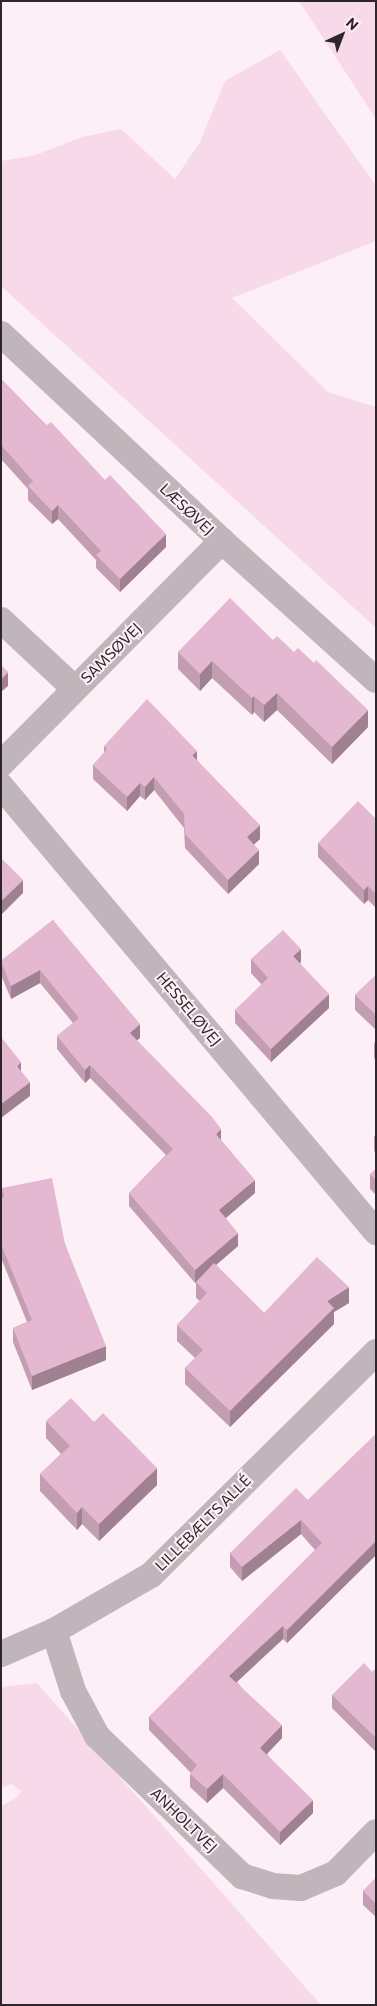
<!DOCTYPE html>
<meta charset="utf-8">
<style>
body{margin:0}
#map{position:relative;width:377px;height:2006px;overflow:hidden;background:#fceff6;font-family:Commissioner,sans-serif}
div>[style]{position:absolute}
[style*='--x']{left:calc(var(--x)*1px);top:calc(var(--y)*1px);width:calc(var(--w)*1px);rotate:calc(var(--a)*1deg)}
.green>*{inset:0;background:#f8d9ea}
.minor>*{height:26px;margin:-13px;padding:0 13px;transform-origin:13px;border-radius:13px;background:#bfb5ba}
.wall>*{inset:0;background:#c39eb3}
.shaded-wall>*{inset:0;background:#9f8192}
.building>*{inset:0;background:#e3b8d0}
span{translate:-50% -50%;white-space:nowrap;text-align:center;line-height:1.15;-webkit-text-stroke:4px #fceff6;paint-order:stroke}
.street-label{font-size:15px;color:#2e262a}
.frame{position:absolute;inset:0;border:2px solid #2e262a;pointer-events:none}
.north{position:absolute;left:317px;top:10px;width:50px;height:50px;-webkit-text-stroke:4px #fceff6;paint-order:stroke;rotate:43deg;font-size:14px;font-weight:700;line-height:20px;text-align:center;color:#2e262a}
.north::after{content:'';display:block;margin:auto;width:18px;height:22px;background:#2e262a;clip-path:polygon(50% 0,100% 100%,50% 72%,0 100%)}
</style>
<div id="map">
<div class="green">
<i style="clip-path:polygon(299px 1px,376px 1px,376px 119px)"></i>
<i style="clip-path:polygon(280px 50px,376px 186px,376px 241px,232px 298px,328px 392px,376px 407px,376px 628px,1px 286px,1px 161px,36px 155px,82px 137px,121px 129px,175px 179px,200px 142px,225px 81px)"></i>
<i style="clip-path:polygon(37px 1683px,321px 2005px,1px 2005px,1px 1806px,16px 1798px,21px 1791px,11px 1784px,1px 1788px,1px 1687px)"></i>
</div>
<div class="minor">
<i style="--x:1;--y:334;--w:303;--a:43.1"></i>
<i style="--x:222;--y:541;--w:207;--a:42.1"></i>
<i style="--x:1;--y:620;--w:101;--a:43"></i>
<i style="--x:1;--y:764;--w:314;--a:-45.3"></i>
<i style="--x:1;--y:786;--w:583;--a:49.94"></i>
<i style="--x:54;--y:1631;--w:63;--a:72.4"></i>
<i style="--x:73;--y:1691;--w:51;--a:61.9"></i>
<i style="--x:97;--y:1736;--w:202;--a:44"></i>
<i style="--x:242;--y:1876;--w:33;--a:18"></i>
<i style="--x:273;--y:1886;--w:28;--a:4"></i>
<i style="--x:301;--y:1888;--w:38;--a:-23"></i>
<i style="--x:336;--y:1873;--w:57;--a:-45.7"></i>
<i style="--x:1;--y:1654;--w:58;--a:-23.5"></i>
<i style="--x:54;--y:1631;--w:112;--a:-30"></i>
<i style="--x:151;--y:1575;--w:317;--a:-44.7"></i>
</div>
<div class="wall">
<i style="clip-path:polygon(1px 379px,166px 547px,120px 592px,96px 568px,96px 560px,58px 519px,52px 524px,28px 500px,28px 489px,1px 459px)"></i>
<i style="clip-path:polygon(273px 640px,368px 727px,332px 764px,277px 710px,264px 722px,254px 712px,252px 715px,212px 678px,200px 691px,178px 669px,178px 652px)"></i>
<i style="clip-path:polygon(104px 746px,197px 760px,260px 839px,254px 844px,259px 864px,228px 894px,185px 848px,184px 828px,154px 790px,145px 800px,140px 796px,127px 811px,93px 779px,93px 765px,104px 753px)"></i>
<i style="clip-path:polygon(376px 819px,376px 908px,368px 900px,364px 904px,318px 857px,318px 843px)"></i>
<i style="clip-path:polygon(53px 920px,140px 1038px,137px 1040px,221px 1140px,255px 1193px,225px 1218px,238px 1246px,216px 1265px,264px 1313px,349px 1303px,334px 1312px,334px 1324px,230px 1427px,185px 1384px,185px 1368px,195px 1358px,177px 1341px,177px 1325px,200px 1301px,196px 1298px,196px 1282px,195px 1283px,129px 1206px,129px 1193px,166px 1155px,90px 1078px,85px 1083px,57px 1049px,57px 1036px,73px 1023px,40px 983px,11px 999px,1px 975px,1px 961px)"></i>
<i style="clip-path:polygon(251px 959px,301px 962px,300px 963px,329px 1008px,271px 1062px,235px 1023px,235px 1010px,262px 985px,251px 973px)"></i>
<i style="clip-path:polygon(376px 975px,376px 1030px,355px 1010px,355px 995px)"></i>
<i style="clip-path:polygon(376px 1042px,376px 1060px,374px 1058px,374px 1043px)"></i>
<i style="clip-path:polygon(376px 1135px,376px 1153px,374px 1151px,374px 1136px)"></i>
<i style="clip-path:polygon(376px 1169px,376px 1195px,370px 1189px,370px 1174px)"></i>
<i style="clip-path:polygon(2px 1188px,65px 1244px,106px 1360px,32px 1390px,13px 1342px,13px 1328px,27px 1322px,1px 1258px)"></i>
<i style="clip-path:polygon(46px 1421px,94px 1422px,157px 1485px,99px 1541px,82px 1524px,77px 1530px,40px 1491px,40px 1474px,61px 1454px,46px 1438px)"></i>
<i style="clip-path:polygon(376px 1434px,376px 1555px,287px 1643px,283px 1639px,237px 1682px,282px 1738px,267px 1754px,313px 1813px,280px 1845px,223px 1788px,207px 1803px,190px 1787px,190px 1774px,191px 1773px,149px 1730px,149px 1717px,315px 1550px,301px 1534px,242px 1581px,230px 1567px,230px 1553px,308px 1500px)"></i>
<i style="clip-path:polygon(376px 1669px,376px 1752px,332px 1708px,332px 1695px,372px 1672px)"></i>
<i style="clip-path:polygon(376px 1878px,376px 1917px,363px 1905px,363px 1891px)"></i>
</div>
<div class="shaded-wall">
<i style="clip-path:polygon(58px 505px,58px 519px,52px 524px,52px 511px)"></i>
<i style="clip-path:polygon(166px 534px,166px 547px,120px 592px,120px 579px)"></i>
<i style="clip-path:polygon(212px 661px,212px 678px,200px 691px,200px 674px)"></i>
<i style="clip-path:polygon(8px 672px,8px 686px,1px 692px,1px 679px)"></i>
<i style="clip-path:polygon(277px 693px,277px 710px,264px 722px,264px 705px)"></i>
<i style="clip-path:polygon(254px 696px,254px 712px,252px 715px,252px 698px)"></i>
<i style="clip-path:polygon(368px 710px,368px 727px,332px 764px,332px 747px)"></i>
<i style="clip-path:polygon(197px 751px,197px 764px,192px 755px)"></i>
<i style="clip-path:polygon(154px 777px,154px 790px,145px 800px,145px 787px)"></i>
<i style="clip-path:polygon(140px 783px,140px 796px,127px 811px,127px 797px)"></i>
<i style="clip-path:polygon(260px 825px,260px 839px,247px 851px,247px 837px)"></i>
<i style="clip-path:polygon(259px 850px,259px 864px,228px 894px,228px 880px)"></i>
<i style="clip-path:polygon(23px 880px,23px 893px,1px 915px,1px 901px)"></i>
<i style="clip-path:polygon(368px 886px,368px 900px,364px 904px,364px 890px)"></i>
<i style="clip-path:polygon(301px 949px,301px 962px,293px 969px,293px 956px)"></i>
<i style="clip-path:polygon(40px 970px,40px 983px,11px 999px,11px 986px)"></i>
<i style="clip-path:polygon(329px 994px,329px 1008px,271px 1062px,271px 1049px)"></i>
<i style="clip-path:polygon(140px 1024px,140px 1038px,130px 1046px,130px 1033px)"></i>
<i style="clip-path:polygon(21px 1062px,21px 1076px,17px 1066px)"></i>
<i style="clip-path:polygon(90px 1065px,90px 1078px,85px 1083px,85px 1070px)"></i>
<i style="clip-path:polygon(30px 1082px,30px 1096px,1px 1118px,1px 1104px)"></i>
<i style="clip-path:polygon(221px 1129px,221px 1142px,216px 1134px)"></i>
<i style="clip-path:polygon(255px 1180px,255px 1193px,219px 1224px,219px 1210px)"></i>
<i style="clip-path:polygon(238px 1233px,238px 1246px,195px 1283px,195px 1270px)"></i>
<i style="clip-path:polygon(349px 1287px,349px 1303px,334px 1312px,334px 1324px,230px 1427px,230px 1411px,327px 1301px)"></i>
<i style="clip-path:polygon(106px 1346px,106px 1360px,32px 1390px,32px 1376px)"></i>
<i style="clip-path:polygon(157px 1468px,157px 1485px,99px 1541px,99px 1524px)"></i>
<i style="clip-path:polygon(82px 1507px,82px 1524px,77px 1530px,77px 1513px)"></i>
<i style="clip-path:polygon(301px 1520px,301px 1534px,242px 1581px,242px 1567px)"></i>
<i style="clip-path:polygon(376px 1541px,376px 1555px,287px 1643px,287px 1630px)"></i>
<i style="clip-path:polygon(283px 1626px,283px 1639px,229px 1689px,229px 1676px)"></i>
<i style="clip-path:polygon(282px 1725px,282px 1738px,260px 1761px,260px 1748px)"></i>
<i style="clip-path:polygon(223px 1774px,223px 1788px,207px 1803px,207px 1789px)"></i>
<i style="clip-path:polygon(313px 1800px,313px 1813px,280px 1845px,280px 1832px)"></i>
</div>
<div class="building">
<i style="clip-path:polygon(1px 379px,38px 417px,47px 425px,51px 422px,105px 480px,110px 475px,166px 534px,120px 579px,96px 555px,101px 551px,58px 505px,52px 511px,28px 486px,33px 481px,1px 445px)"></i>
<i style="clip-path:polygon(230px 598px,273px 640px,277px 636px,294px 652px,298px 648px,314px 663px,316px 660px,368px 710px,332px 747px,277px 693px,264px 705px,254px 696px,252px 698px,212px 661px,200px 674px,178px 652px)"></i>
<i style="clip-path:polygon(1px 665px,8px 672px,1px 679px)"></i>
<i style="clip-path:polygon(147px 699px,197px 751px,192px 755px,260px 825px,247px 837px,259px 850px,228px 880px,185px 834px,184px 814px,154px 777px,145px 787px,140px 783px,127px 797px,93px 765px,107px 749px,104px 746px)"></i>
<i style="clip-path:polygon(358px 801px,376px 819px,376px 894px,368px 886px,364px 890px,318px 843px)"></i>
<i style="clip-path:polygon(1px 858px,23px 880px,1px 901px)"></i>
<i style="clip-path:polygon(53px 920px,140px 1024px,130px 1033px,212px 1117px,221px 1129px,216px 1134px,255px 1180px,219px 1210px,238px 1233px,195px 1270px,129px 1193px,173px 1149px,90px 1065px,85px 1070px,57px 1036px,79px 1018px,40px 970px,11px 986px,1px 962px,1px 961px)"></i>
<i style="clip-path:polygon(283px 930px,301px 949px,293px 956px,329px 994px,271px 1049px,235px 1010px,268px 978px,251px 959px)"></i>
<i style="clip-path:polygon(376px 975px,376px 1015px,355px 995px)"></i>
<i style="clip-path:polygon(1px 1037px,21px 1062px,17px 1066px,30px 1082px,1px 1104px)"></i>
<i style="clip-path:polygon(376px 1169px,376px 1180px,370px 1174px)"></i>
<i style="clip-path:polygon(52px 1178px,65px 1244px,106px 1346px,32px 1376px,13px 1328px,32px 1320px,1px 1244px,1px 1198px,4px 1197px,2px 1188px)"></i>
<i style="clip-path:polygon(317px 1257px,349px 1287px,327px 1301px,334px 1308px,230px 1411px,185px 1368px,203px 1350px,177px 1325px,207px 1293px,196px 1282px,214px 1263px,264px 1313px)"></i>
<i style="clip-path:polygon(71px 1398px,94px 1422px,103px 1413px,157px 1468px,99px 1524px,82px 1507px,77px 1513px,40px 1474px,70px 1446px,46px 1421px)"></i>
<i style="clip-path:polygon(376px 1434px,376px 1541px,287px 1630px,283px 1626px,229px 1676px,282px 1725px,260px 1748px,313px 1800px,280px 1832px,223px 1774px,207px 1789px,190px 1774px,197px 1765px,149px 1717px,322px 1543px,301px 1520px,242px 1567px,230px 1553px,296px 1488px,308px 1500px)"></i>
<i style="clip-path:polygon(364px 1663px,372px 1672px,376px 1669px,376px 1738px,332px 1695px)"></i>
<i style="clip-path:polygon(376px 1878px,376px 1904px,363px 1891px)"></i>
</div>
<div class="street-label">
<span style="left:187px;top:509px;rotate:43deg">LÆSØVEJ</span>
<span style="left:111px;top:653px;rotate:-45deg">SAMSØVEJ</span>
<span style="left:189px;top:1009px;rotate:50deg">HESSELØVEJ</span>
<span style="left:203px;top:1523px;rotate:-45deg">LILLEBÆLTS ALLÉ</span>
<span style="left:184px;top:1820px;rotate:44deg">ANHOLTVEJ</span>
</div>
<div class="frame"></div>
<div class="north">N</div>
</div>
